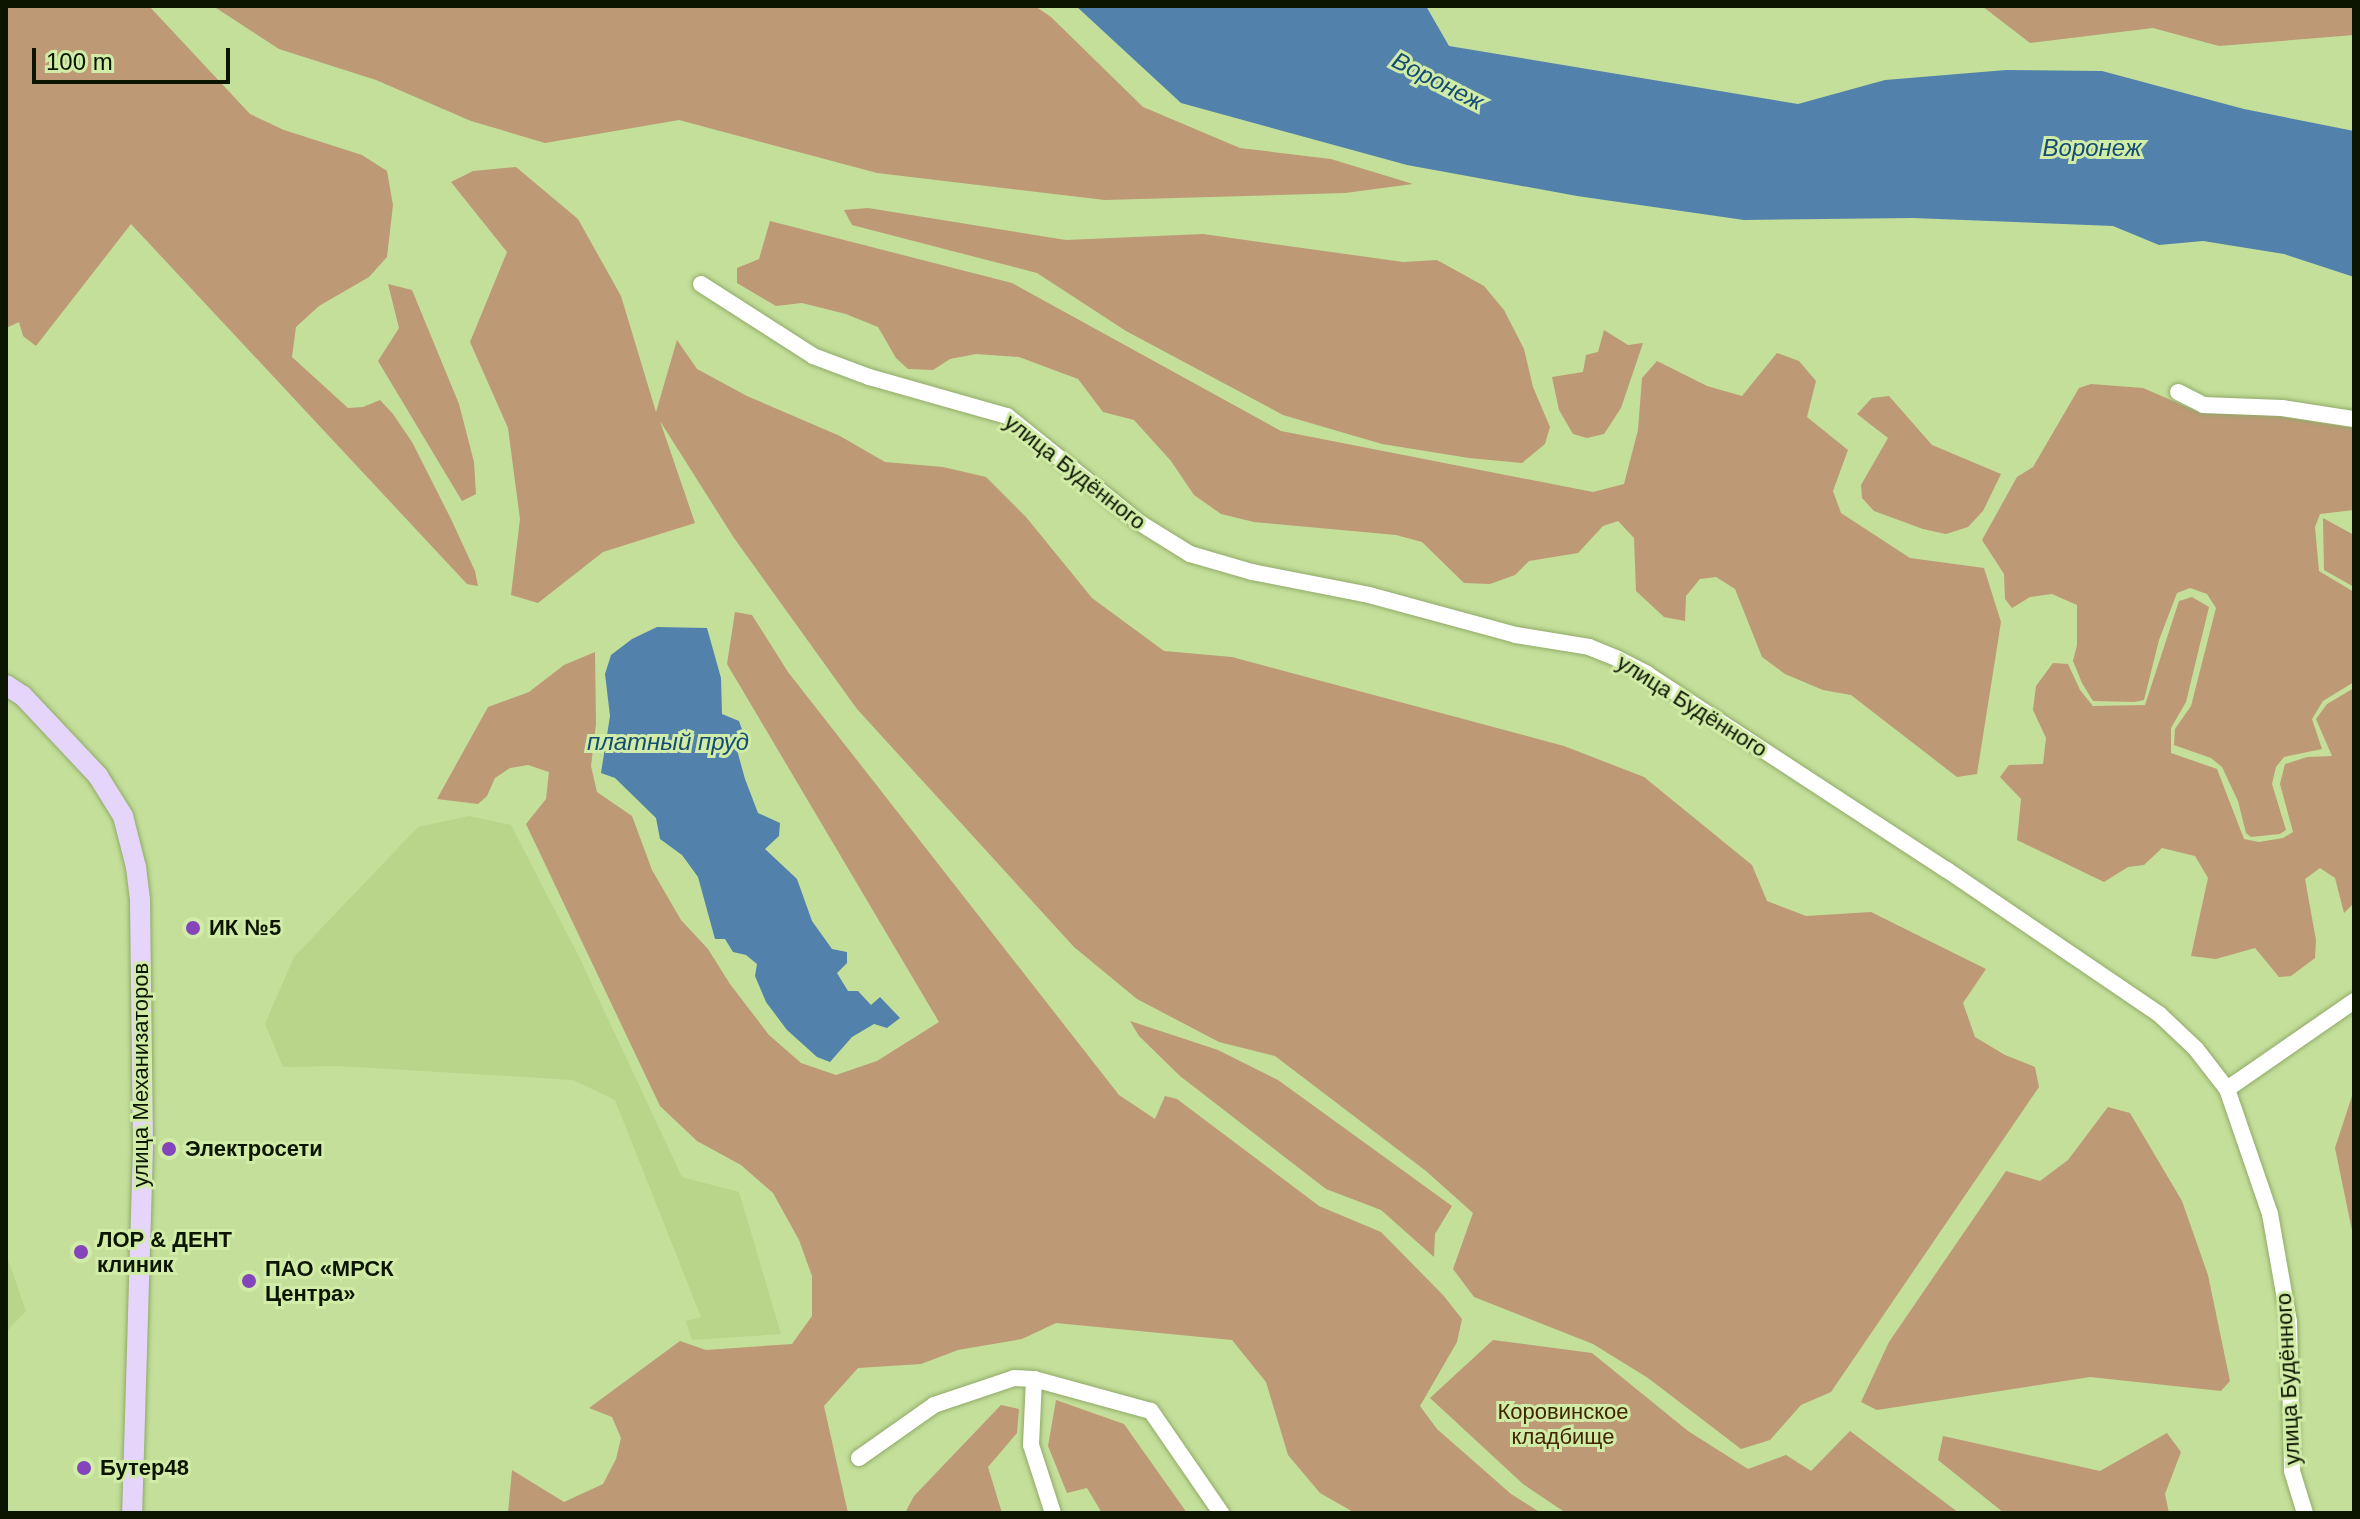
<!DOCTYPE html>
<meta charset="utf-8">
<style>
body{margin:0}
#map{position:relative;width:2360px;height:1519px;overflow:hidden;background:#c3df9a;font-family:Helvetica,sans-serif}
div>[style]{position:absolute}
[style*='--x']{left:calc(var(--x)*1px);top:calc(var(--y)*1px);width:calc(var(--w)*1px);rotate:calc(var(--a)*1deg)}
.built>*{inset:0;background:#b8d58a}
.green>*{inset:0;background:#bd9976}
.water>*{inset:0;background:#5282ac}
.roads{filter:drop-shadow(0 0 2px #91aa68) drop-shadow(0 0 2px #91aa68)}
.minor>*{height:16px;margin:-8px;padding:0 8px;transform-origin:8px;border-radius:8px;background:#fff}
.major>*{height:20px;margin:-10px;padding:0 10px;transform-origin:10px;border-radius:10px;background:#e6d5fa}
.dots>*{width:22px;height:22px;translate:-50% -50%;box-sizing:border-box;border:4px solid #d0eca6;border-radius:50%}
span{translate:-50% -50%;white-space:nowrap;text-align:center;line-height:1.15;-webkit-text-stroke:6px #d0eca6;paint-order:stroke}
.street-label{font-size:22px;color:#0c1500}
.poi-label{font-size:22px;color:#0c1500;font-weight:700}
.left{translate:0 -50%;text-align:left}
.park-label{font-size:22px;color:#432500}
.water-label{font-size:24px;color:#144c76;font-style:italic}
.frame{position:absolute;inset:0;border:8px solid #0c1500;pointer-events:none}
.scale{position:absolute;left:32px;top:48px;width:198px;height:36px;box-sizing:border-box;border:4px solid #0c1500;border-top:0;padding-left:10px;font-size:24px;line-height:28px;white-space:nowrap;color:#0c1500;-webkit-text-stroke:6px #d0eca6;paint-order:stroke}
</style>
<div id="map">
<div class="built">
<i style="clip-path:polygon(469px 816px,511px 825px,579px 957px,682px 1177px,739px 1192px,781px 1334px,692px 1340px,686px 1321px,701px 1317px,615px 1100px,573px 1080px,339px 1066px,283px 1067px,265px 1024px,294px 957px,418px 827px)"></i>
<i style="clip-path:polygon(6px 1254px,26px 1311px,6px 1332px)"></i>
</div>
<div class="green">
<i style="clip-path:polygon(6px 6px,149px 6px,250px 114px,284px 130px,362px 155px,387px 171px,393px 205px,387px 257px,369px 277px,319px 306px,296px 327px,292px 357px,348px 408px,363px 407px,380px 400px,393px 414px,412px 442px,451px 519px,475px 571px,478px 586px,467px 584px,131px 224px,36px 346px,23px 336px,19px 322px,6px 328px)"></i>
<i style="clip-path:polygon(213px 6px,1035px 6px,1051px 17px,1143px 107px,1240px 148px,1331px 159px,1413px 184px,1345px 193px,1105px 200px,877px 173px,679px 120px,545px 143px,471px 121px,376px 80px,279px 49px)"></i>
<i style="clip-path:polygon(1982px 6px,2354px 6px,2354px 35px,2219px 46px,2153px 28px,2030px 43px)"></i>
<i style="clip-path:polygon(516px 167px,578px 219px,621px 296px,656px 412px,677px 340px,697px 369px,747px 396px,840px 436px,885px 462px,943px 467px,986px 477px,1026px 517px,1092px 598px,1164px 651px,1232px 657px,1564px 746px,1644px 777px,1752px 865px,1767px 901px,1806px 916px,1871px 912px,1986px 969px,1963px 1003px,1975px 1037px,2005px 1055px,2035px 1067px,2039px 1087px,1831px 1392px,1801px 1405px,1770px 1440px,1741px 1449px,1648px 1378px,1593px 1344px,1474px 1297px,1453px 1269px,1473px 1213px,1426px 1171px,1275px 1056px,1219px 1042px,1137px 999px,1074px 947px,857px 709px,734px 538px,660px 421px,695px 523px,603px 552px,538px 603px,511px 595px,520px 519px,508px 428px,470px 342px,507px 252px,451px 182px,473px 171px)"></i>
<i style="clip-path:polygon(868px 208px,1066px 240px,1203px 234px,1403px 262px,1437px 260px,1484px 286px,1504px 310px,1524px 349px,1533px 387px,1550px 427px,1545px 444px,1522px 463px,1469px 458px,1382px 444px,1283px 415px,1126px 331px,1037px 273px,852px 225px,844px 210px)"></i>
<i style="clip-path:polygon(770px 221px,1012px 283px,1281px 431px,1593px 492px,1624px 484px,1638px 430px,1642px 378px,1657px 361px,1707px 386px,1742px 396px,1777px 353px,1799px 361px,1816px 381px,1807px 417px,1848px 450px,1833px 491px,1841px 513px,1910px 558px,1984px 568px,2001px 622px,1977px 774px,1957px 777px,1851px 695px,1823px 690px,1785px 674px,1762px 657px,1735px 589px,1716px 577px,1700px 579px,1686px 596px,1685px 621px,1664px 617px,1636px 591px,1634px 538px,1618px 521px,1603px 526px,1578px 553px,1529px 561px,1515px 575px,1490px 584px,1464px 583px,1422px 542px,1396px 535px,1254px 522px,1221px 514px,1194px 495px,1171px 461px,1134px 420px,1103px 412px,1078px 379px,1019px 357px,976px 354px,950px 359px,933px 370px,908px 369px,896px 358px,878px 327px,846px 314px,802px 303px,776px 306px,737px 283px,737px 268px,759px 259px)"></i>
<i style="clip-path:polygon(388px 284px,412px 290px,459px 404px,474px 462px,476px 494px,462px 501px,378px 361px,399px 328px)"></i>
<i style="clip-path:polygon(1604px 330px,1628px 345px,1643px 343px,1621px 408px,1604px 434px,1587px 438px,1573px 434px,1559px 410px,1552px 377px,1583px 372px,1586px 355px,1598px 352px)"></i>
<i style="clip-path:polygon(2091px 384px,2143px 388px,2201px 413px,2276px 416px,2354px 428px,2354px 510px,2320px 514px,2315px 527px,2319px 571px,2354px 592px,2354px 682px,2323px 701px,2312px 719px,2322px 749px,2284px 757px,2276px 767px,2272px 784px,2286px 830px,2280px 834px,2251px 837px,2246px 833px,2238px 801px,2222px 767px,2211px 758px,2174px 745px,2175px 729px,2191px 706px,2216px 608px,2207px 594px,2190px 588px,2177px 593px,2159px 640px,2144px 700px,2134px 702px,2093px 701px,2082px 683px,2073px 661px,2077px 645px,2077px 605px,2052px 594px,2030px 597px,2012px 608px,2005px 599px,2004px 574px,1982px 540px,2017px 477px,2033px 467px,2079px 388px)"></i>
<i style="clip-path:polygon(1889px 396px,1932px 445px,2001px 474px,1983px 511px,1968px 527px,1946px 534px,1923px 529px,1874px 511px,1862px 498px,1861px 485px,1888px 438px,1857px 414px,1872px 398px)"></i>
<i style="clip-path:polygon(2323px 518px,2354px 535px,2354px 587px,2324px 570px)"></i>
<i style="clip-path:polygon(2192px 597px,2209px 607px,2186px 702px,2171px 728px,2171px 753px,2217px 769px,2244px 839px,2259px 842px,2283px 838px,2293px 832px,2280px 784px,2285px 764px,2307px 757px,2332px 756px,2316px 719px,2327px 704px,2354px 688px,2354px 903px,2344px 913px,2335px 878px,2320px 868px,2305px 879px,2316px 940px,2315px 958px,2291px 976px,2279px 977px,2255px 948px,2216px 959px,2191px 956px,2208px 878px,2195px 856px,2162px 848px,2144px 865px,2128px 867px,2104px 882px,2017px 840px,2021px 799px,2000px 777px,2009px 765px,2043px 764px,2046px 738px,2033px 710px,2036px 686px,2053px 663px,2068px 664px,2080px 690px,2093px 706px,2145px 705px,2179px 601px)"></i>
<i style="clip-path:polygon(735px 612px,752px 615px,788px 672px,1119px 1095px,1155px 1119px,1165px 1096px,1177px 1099px,1319px 1206px,1381px 1232px,1443px 1295px,1462px 1319px,1457px 1342px,1420px 1406px,1437px 1429px,1511px 1494px,1541px 1513px,1355px 1513px,1320px 1493px,1288px 1455px,1266px 1382px,1232px 1340px,1056px 1323px,1022px 1339px,958px 1350px,921px 1364px,858px 1368px,824px 1406px,848px 1513px,508px 1513px,512px 1470px,564px 1502px,603px 1484px,616px 1459px,621px 1438px,612px 1417px,589px 1408px,680px 1341px,706px 1350px,792px 1344px,812px 1316px,812px 1276px,799px 1240px,773px 1193px,741px 1165px,697px 1141px,660px 1106px,526px 824px,546px 799px,549px 772px,528px 765px,510px 768px,495px 778px,487px 796px,478px 804px,437px 799px,488px 707px,529px 692px,564px 665px,595px 652px,596px 724px,591px 766px,597px 792px,632px 816px,652px 870px,681px 920px,708px 949px,730px 984px,769px 1035px,801px 1063px,836px 1075px,877px 1061px,939px 1022px,727px 664px)"></i>
<i style="clip-path:polygon(1130px 1021px,1218px 1050px,1278px 1080px,1452px 1206px,1435px 1234px,1434px 1257px,1381px 1210px,1326px 1189px,1180px 1076px,1139px 1036px)"></i>
<i style="clip-path:polygon(2354px 1090px,2354px 1240px,2335px 1148px)"></i>
<i style="clip-path:polygon(2108px 1107px,2130px 1113px,2182px 1201px,2208px 1275px,2230px 1381px,2221px 1391px,2090px 1377px,1877px 1410px,1861px 1402px,1889px 1342px,2006px 1171px,2040px 1181px,2068px 1160px)"></i>
<i style="clip-path:polygon(1493px 1340px,1592px 1353px,1688px 1431px,1748px 1469px,1786px 1455px,1811px 1471px,1850px 1431px,1959px 1513px,1566px 1513px,1523px 1484px,1430px 1398px)"></i>
<i style="clip-path:polygon(1056px 1400px,1124px 1424px,1187px 1513px,1102px 1513px,1087px 1488px,1067px 1493px,1048px 1446px)"></i>
<i style="clip-path:polygon(1001px 1405px,1019px 1409px,1017px 1433px,988px 1467px,1002px 1513px,905px 1513px,914px 1496px)"></i>
<i style="clip-path:polygon(2167px 1433px,2181px 1452px,2165px 1494px,2169px 1513px,2004px 1513px,1938px 1460px,1943px 1436px,2100px 1471px)"></i>
</div>
<div class="water">
<i style="clip-path:polygon(1076px 6px,1426px 6px,1449px 46px,1798px 104px,1885px 80px,2006px 70px,2102px 71px,2244px 109px,2354px 131px,2354px 277px,2284px 254px,2203px 241px,2159px 245px,2113px 226px,1913px 218px,1744px 220px,1577px 196px,1407px 165px,1181px 103px)"></i>
<i style="clip-path:polygon(657px 627px,707px 628px,721px 678px,722px 714px,739px 721px,744px 735px,737px 750px,745px 779px,758px 813px,780px 823px,779px 836px,765px 849px,797px 879px,812px 921px,832px 949px,847px 952px,847px 963px,837px 973px,848px 991px,858px 991px,871px 1005px,880px 997px,900px 1018px,887px 1028px,874px 1024px,852px 1037px,830px 1062px,817px 1057px,787px 1030px,766px 1002px,755px 976px,757px 964px,746px 955px,733px 952px,725px 939px,715px 939px,698px 877px,682px 855px,660px 839px,656px 818px,615px 778px,601px 773px,610px 716px,605px 674px,611px 655px,632px 639px)"></i>
</div>
<div class="roads">
<div class="minor">
<i style="--x:701;--y:284;--w:133;--a:32.7"></i>
<i style="--x:813;--y:356;--w:60;--a:20.6"></i>
<i style="--x:869;--y:377;--w:143;--a:15.8"></i>
<i style="--x:1007;--y:416;--w:171;--a:38.8"></i>
<i style="--x:1140;--y:523;--w:59;--a:31.8"></i>
<i style="--x:1190;--y:554;--w:65;--a:16.2"></i>
<i style="--x:1252;--y:572;--w:119;--a:11.1"></i>
<i style="--x:1369;--y:595;--w:152;--a:15.2"></i>
<i style="--x:1516;--y:635;--w:74;--a:9.3"></i>
<i style="--x:1589;--y:647;--w:31;--a:22"></i>
<i style="--x:1618;--y:659;--w:33;--a:27"></i>
<i style="--x:1647;--y:674;--w:358;--a:33.2"></i>
<i style="--x:1947;--y:870;--w:256;--a:34.2"></i>
<i style="--x:2159;--y:1014;--w:51;--a:43.4"></i>
<i style="--x:2196;--y:1049;--w:51;--a:52.2"></i>
<i style="--x:2227;--y:1089;--w:132;--a:71"></i>
<i style="--x:2270;--y:1214;--w:110;--a:80"></i>
<i style="--x:2289;--y:1322;--w:149;--a:88.8"></i>
<i style="--x:2292;--y:1471;--w:44;--a:72.8"></i>
<i style="--x:2178;--y:392;--w:28;--a:27"></i>
<i style="--x:2203;--y:405;--w:79;--a:2.2"></i>
<i style="--x:2282;--y:408;--w:73;--a:8.7"></i>
<i style="--x:2227;--y:1089;--w:155;--a:-34.7"></i>
<i style="--x:1034;--y:1379;--w:66;--a:92.6"></i>
<i style="--x:1031;--y:1445;--w:71;--a:72.1"></i>
<i style="--x:859;--y:1458;--w:92;--a:-35.2"></i>
<i style="--x:934;--y:1405;--w:84;--a:-18.6"></i>
<i style="--x:1014;--y:1378;--w:20;--a:3"></i>
<i style="--x:1034;--y:1379;--w:121;--a:15.3"></i>
<i style="--x:1151;--y:1411;--w:124;--a:55.5"></i>
</div>
<div class="major">
<i style="--x:6;--y:685;--w:20;--a:33"></i>
<i style="--x:23;--y:696;--w:110;--a:46.8"></i>
<i style="--x:98;--y:776;--w:47;--a:58"></i>
<i style="--x:123;--y:816;--w:53;--a:75.7"></i>
<i style="--x:136;--y:867;--w:33;--a:83"></i>
<i style="--x:140;--y:900;--w:247;--a:89.3"></i>
<i style="--x:143;--y:1147;--w:366;--a:91.7"></i>
</div>
</div>
<div class="dots">
<i style="left:193px;top:928px;background:#8445ba"></i>
<i style="left:169px;top:1149px;background:#8445ba"></i>
<i style="left:81px;top:1252px;background:#8445ba"></i>
<i style="left:249px;top:1281px;background:#8445ba"></i>
<i style="left:84px;top:1468px;background:#8445ba"></i>
</div>
<div class="street-label">
<span style="left:1075px;top:472px;rotate:38deg">улица Будённого</span>
<span style="left:1692px;top:706px;rotate:32deg">улица Будённого</span>
<span style="left:141px;top:1075px;rotate:-90deg">улица Механизаторов</span>
<span style="left:2288px;top:1379px;rotate:-93deg">улица Будённого</span>
</div>
<div class="poi-label">
<span class="left" style="left:209px;top:928px">ИК №5</span>
<span class="left" style="left:185px;top:1149px">Электросети</span>
<span class="left" style="left:97px;top:1252px">ЛОР &amp; ДЕНТ<br>клиник</span>
<span class="left" style="left:265px;top:1281px">ПАО «МРСК<br>Центра»</span>
<span class="left" style="left:100px;top:1468px">Бутер48</span>
</div>
<div class="park-label">
<span style="left:1563px;top:1424px">Коровинское<br>кладбище</span>
</div>
<div class="water-label">
<span style="left:1438px;top:81px;rotate:27deg">Воронеж</span>
<span style="left:2092px;top:148px">Воронеж</span>
<span style="left:668px;top:742px">платный пруд</span>
</div>
<div class="frame"></div>
<div class="scale">100 m</div>
</div>
